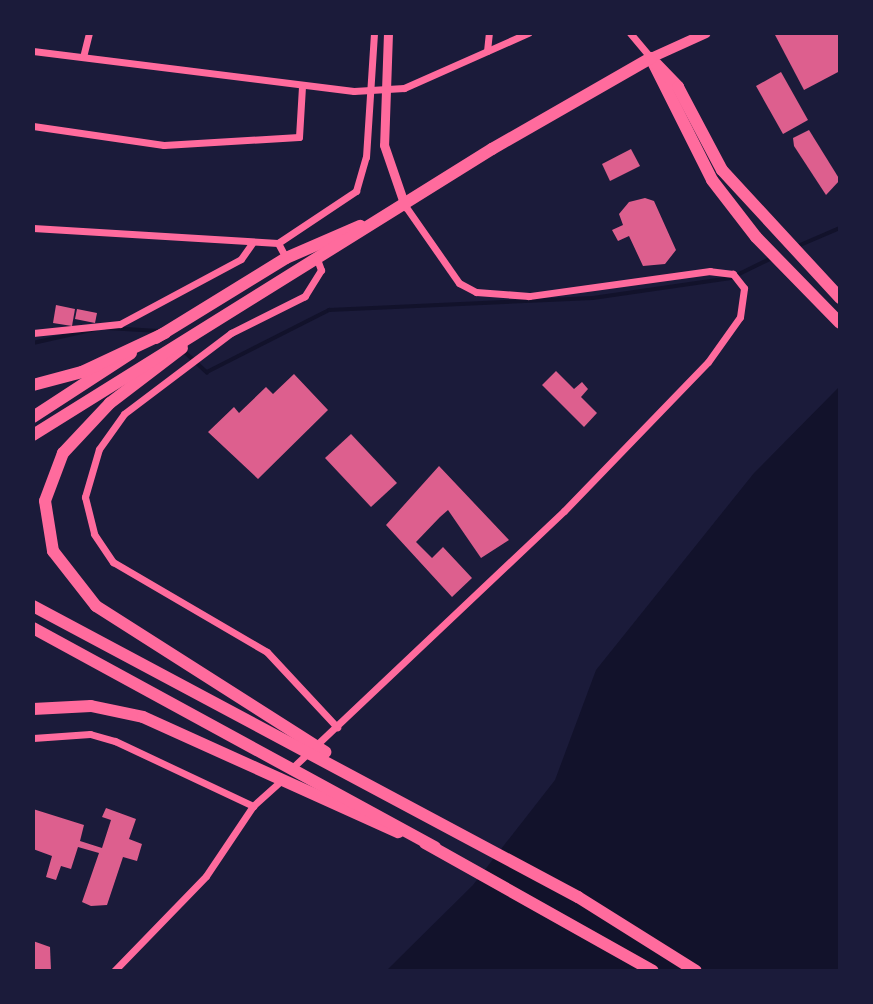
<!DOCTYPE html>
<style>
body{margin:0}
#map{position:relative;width:873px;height:1004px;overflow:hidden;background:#1b1b3a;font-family:Raleway,sans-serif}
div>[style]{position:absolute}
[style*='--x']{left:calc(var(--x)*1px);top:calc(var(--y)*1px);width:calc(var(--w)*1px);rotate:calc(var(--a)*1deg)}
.water>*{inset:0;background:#12122b}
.stream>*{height:3.5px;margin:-1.75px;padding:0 1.75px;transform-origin:1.75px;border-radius:1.75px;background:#12122b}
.building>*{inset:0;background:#dd5f8e}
.minor>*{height:7px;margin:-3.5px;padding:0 3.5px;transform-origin:3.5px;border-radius:3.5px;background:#ff6b9d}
.tertiary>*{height:9px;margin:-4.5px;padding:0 4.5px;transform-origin:4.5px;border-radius:4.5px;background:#ff6b9d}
.primary>*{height:10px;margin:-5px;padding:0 5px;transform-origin:5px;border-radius:5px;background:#ff6b9d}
.trunk>*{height:12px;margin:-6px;padding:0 6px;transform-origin:6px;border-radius:6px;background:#ff6b9d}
.motorway>*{height:12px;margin:-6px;padding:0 6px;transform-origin:6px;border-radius:6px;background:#ff6b9d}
span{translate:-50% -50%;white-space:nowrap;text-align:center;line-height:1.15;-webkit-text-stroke:5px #1b1b3a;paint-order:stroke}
.frame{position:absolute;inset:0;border:35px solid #1b1b3a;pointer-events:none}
</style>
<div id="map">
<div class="water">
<i style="clip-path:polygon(840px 386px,840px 970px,386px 971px,473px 885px,555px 780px,596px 670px,754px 473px)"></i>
</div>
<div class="stream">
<i style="--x:798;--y:246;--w:46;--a:-23.2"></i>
<i style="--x:107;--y:328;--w:52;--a:3.3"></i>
<i style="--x:33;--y:343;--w:65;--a:-12.5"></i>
<i style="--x:183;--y:350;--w:33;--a:43"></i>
<i style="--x:207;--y:372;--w:137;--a:-26.9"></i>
<i style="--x:329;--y:310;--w:264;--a:-2.6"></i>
<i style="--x:593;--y:298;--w:139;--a:-8.2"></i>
<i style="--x:731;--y:278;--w:46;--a:-26"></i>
</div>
<div class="building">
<i style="clip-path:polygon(774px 33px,840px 33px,840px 71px,804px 90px)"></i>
<i style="clip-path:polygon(781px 72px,808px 120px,783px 134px,756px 86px)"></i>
<i style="clip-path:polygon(809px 130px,840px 180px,826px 195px,794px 146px,793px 138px)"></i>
<i style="clip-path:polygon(631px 149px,640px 166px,610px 181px,602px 164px)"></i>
<i style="clip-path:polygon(645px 198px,654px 201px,676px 250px,665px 264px,643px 266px,629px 236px,618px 241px,612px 230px,623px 225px,619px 214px,629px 202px)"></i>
<i style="clip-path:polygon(56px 305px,75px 309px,72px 326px,53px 323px)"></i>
<i style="clip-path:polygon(77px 309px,97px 313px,95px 323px,75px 319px)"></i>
<i style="clip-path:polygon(556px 371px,574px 389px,582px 382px,588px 389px,581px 397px,597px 413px,584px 427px,542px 385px)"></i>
<i style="clip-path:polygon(294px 374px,328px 410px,258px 479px,208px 432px,234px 407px,239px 413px,266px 387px,273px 394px)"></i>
<i style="clip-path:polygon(351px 434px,397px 483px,371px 507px,325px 458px)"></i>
<i style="clip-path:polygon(439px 466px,509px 540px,481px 558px,448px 510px,440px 517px,416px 542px,432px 558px,443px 547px,472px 578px,452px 597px,386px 525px)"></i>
<i style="clip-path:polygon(106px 808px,136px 819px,129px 839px,142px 844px,137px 861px,123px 857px,107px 905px,91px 906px,82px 902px,99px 853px,78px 847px,71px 869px,61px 866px,56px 880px,46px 877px,52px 856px,33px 849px,33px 809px,84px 825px,80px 841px,102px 848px,111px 820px,102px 817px)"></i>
<i style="clip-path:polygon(33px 941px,50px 947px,51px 971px,33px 971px)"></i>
</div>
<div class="minor">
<i style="--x:630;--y:33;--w:33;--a:50"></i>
<i style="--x:33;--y:51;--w:323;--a:7.1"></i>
<i style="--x:354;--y:91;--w:50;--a:-3.4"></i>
<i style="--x:404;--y:88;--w:136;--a:-23.9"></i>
<i style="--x:487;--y:51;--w:18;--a:-84"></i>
<i style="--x:83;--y:57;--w:25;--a:-76"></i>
<i style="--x:33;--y:126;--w:132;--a:8.3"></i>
<i style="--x:164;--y:145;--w:135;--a:-3.4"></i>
<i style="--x:299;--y:137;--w:51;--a:-86.6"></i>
<i style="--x:33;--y:228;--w:245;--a:3.5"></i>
<i style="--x:278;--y:243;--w:17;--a:62"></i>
<i style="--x:278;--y:243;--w:94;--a:-33.7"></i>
<i style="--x:356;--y:191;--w:35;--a:-74"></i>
<i style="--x:366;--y:157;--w:124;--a:-86.3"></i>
<i style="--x:317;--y:259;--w:12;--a:70"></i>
<i style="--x:321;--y:270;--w:31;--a:122"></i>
<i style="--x:305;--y:296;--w:83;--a:153.4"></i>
<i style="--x:231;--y:333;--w:134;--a:142.9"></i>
<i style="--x:124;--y:414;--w:43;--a:125.5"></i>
<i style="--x:99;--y:449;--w:50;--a:106.3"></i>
<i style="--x:85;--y:497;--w:38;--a:76"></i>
<i style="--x:94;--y:534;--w:34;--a:56"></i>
<i style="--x:113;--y:562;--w:178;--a:30.3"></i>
<i style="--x:267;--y:652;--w:103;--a:47"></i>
<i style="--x:33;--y:333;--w:87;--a:-5.9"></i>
<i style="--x:120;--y:324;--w:137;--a:-28.2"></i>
<i style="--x:241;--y:259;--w:19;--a:-55"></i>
<i style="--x:33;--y:738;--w:57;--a:-4"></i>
<i style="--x:90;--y:734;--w:26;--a:16"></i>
<i style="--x:115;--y:741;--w:153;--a:25.2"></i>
<i style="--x:290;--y:770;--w:377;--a:-43.4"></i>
<i style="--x:564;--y:511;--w:207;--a:-46"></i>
<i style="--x:708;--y:362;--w:55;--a:-54.6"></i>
<i style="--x:740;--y:317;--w:29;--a:-82"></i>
<i style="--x:744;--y:288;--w:18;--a:-128"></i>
<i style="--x:733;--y:274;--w:23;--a:-173"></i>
<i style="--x:710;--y:271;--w:183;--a:172.1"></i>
<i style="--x:529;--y:296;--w:53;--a:-175.7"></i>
<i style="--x:476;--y:292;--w:19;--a:-152"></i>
<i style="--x:459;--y:283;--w:93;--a:-124.9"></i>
<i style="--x:114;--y:971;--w:132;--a:-45.9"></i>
<i style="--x:206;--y:876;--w:84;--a:-56.1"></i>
<i style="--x:253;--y:806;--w:40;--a:-42"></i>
</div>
<div class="tertiary">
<i style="--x:388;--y:33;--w:112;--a:92"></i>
<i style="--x:384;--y:145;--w:65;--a:71"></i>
</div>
<div class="primary">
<i style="--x:651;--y:58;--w:60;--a:-24.4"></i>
</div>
<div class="trunk">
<i style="--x:651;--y:58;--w:136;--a:63.4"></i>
<i style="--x:712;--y:180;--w:72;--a:52.3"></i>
<i style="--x:756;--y:237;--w:120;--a:45.7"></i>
<i style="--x:656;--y:64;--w:32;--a:46"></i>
<i style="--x:678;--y:87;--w:94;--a:62.1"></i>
<i style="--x:722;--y:170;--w:174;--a:47.3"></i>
<i style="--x:156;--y:338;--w:153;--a:-31.6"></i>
<i style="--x:286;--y:258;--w:81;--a:-23.4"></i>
<i style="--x:182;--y:348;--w:91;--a:142.6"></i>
<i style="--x:110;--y:403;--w:69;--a:133.2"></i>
<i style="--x:63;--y:453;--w:51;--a:110.6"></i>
<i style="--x:45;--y:501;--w:51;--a:80.9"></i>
<i style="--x:53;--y:551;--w:70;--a:52"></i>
<i style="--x:96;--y:606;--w:272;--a:32.5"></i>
<i style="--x:33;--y:417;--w:117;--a:-33.1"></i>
<i style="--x:33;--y:435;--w:541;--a:-31.93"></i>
<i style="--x:492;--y:149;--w:183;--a:-29.8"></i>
<i style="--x:33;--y:606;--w:618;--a:28.1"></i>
<i style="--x:578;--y:897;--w:139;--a:32.1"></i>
<i style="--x:33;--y:709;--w:58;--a:-3"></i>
<i style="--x:91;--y:706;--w:53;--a:11.9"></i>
<i style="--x:143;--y:717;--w:280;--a:24.3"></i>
<i style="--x:425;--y:843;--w:261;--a:29.3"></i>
</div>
<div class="motorway">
<i style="--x:33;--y:385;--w:51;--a:-14.9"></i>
<i style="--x:82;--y:372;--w:92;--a:-25.2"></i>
<i style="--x:33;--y:628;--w:458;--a:28.6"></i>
</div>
<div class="frame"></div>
</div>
